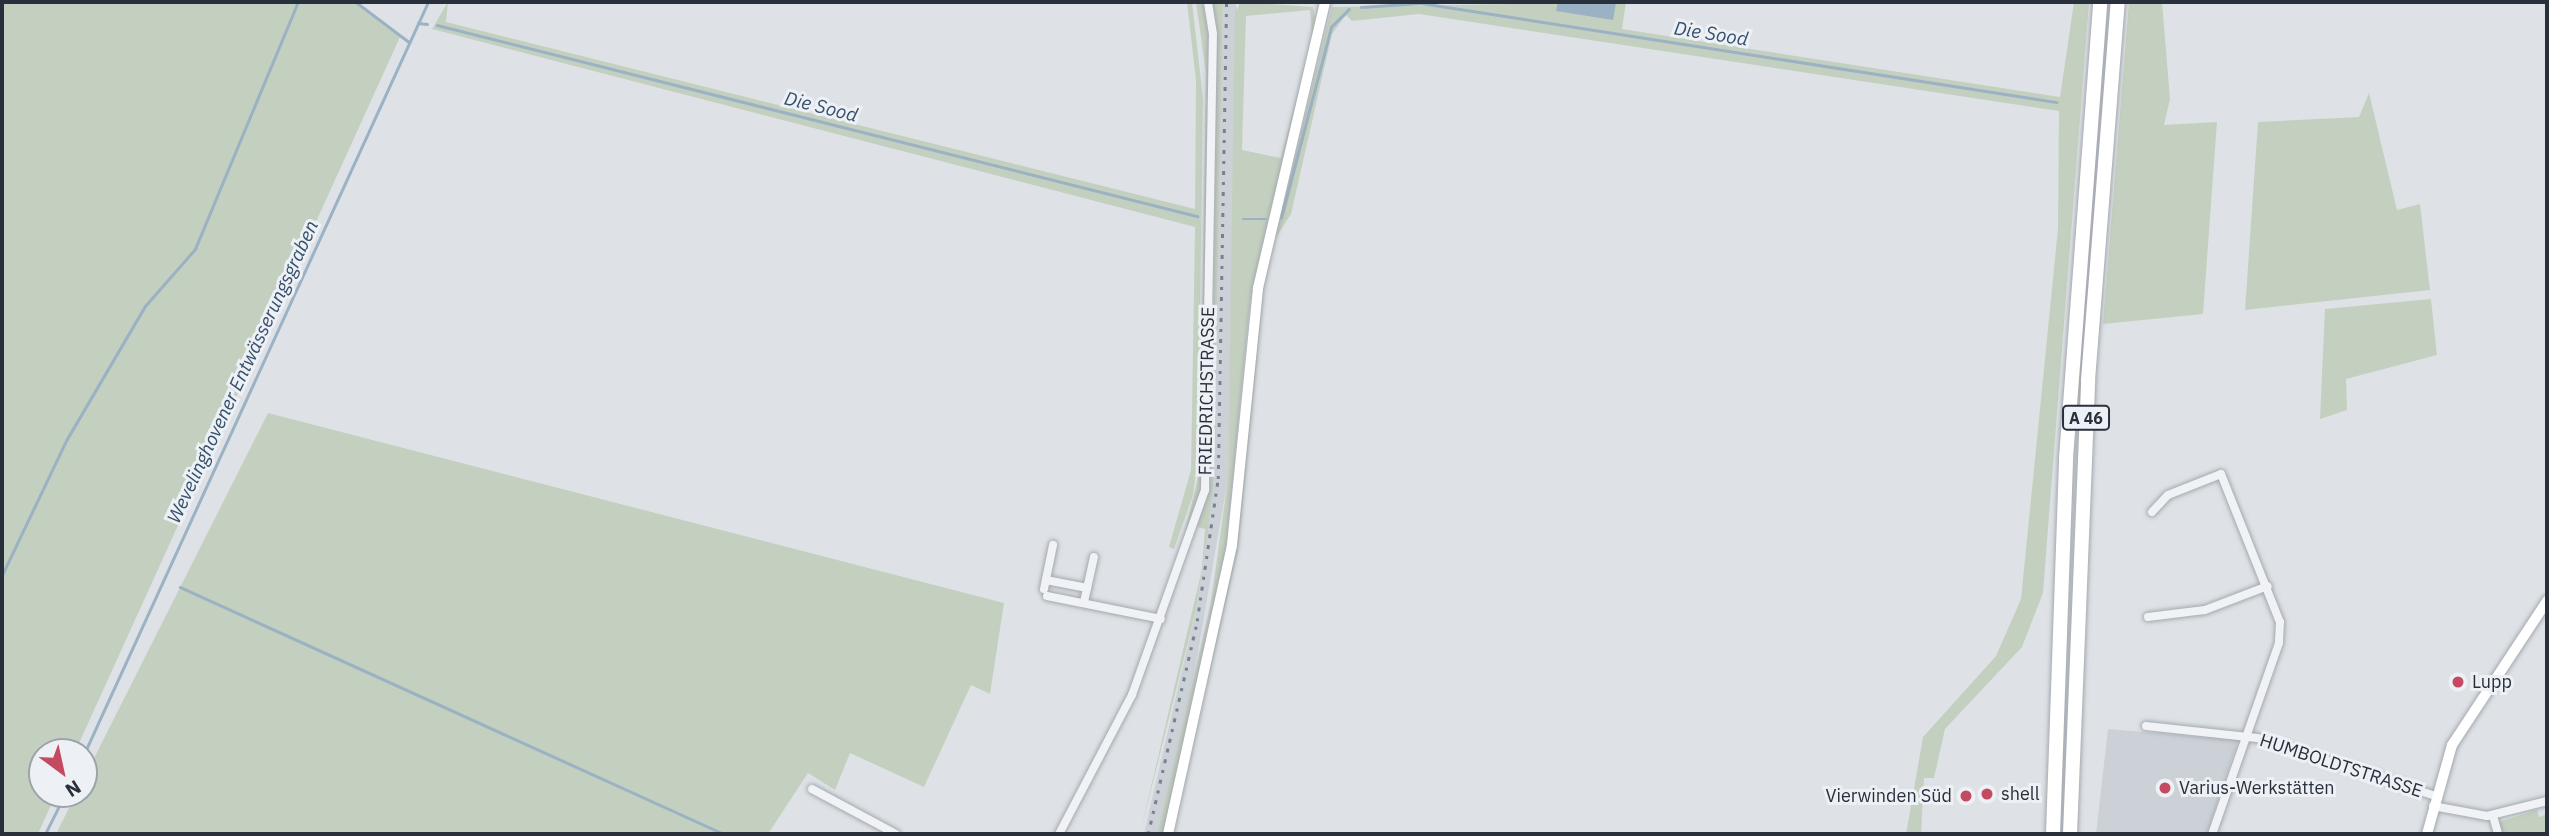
<!DOCTYPE html>
<meta charset="utf-8">
<style>
body{margin:0}
#map{position:relative;width:2549px;height:836px;overflow:hidden;background:#dee2e6;font-family:"IBM Plex Sans",sans-serif}
div>[style]{position:absolute}
[style*='--x']{left:calc(var(--x)*1px);top:calc(var(--y)*1px);width:calc(var(--w)*1px);rotate:calc(var(--a)*1deg)}
.built>*{inset:0;background:#ccd1d8}
.green>*{inset:0;background:#c4d0bf}
.water>*{inset:0;background:#9bb1c4}
.stream>*{height:2.5px;margin:-1.25px;padding:0 1.25px;transform-origin:1.25px;border-radius:1.25px;background:#9bb1c4}
.roads{filter:drop-shadow(0 0 2px #a4a9b0) drop-shadow(0 0 2px #a4a9b0)}
.street>*{height:8px;margin:-4px;padding:0 4px;transform-origin:4px;border-radius:4px;background:#f0f2f5}
.secondary>*{height:10px;margin:-5px;padding:0 5px;transform-origin:5px;border-radius:5px;background:#fff}
.highway>*{height:14px;margin:-7px;padding:0 7px;transform-origin:7px;border-radius:7px;background:#fff}
.rail>*{height:2.5px;margin-top:-1.25px;transform-origin:0;background:repeating-linear-gradient(90deg,#78828f 0 3.5px,transparent 0 10.5px)}
.dots>*{width:19px;height:19px;translate:-50% -50%;box-sizing:border-box;border:4px solid #edf0f4;border-radius:50%}
span{translate:-50% -50%;white-space:nowrap;text-align:center;line-height:1.15;-webkit-text-stroke:6px #edf0f4;paint-order:stroke}
.shield-label span{padding:2px 5px;background:#edf0f4;border:2px solid;border-radius:5px;-webkit-text-stroke-width:0}
.shield-label{font-size:16px;color:#28303c;font-weight:700}
.street-label{font-size:18px;color:#28303c}
.poi-label{font-size:18px;color:#28303c}
.left{translate:0 -50%;text-align:left}
.right{translate:-100% -50%;text-align:right}
.water-label{font-size:19px;color:#35506d;font-style:italic}
.frame{position:absolute;inset:0;border:4px solid #28303c;pointer-events:none}
.north{position:absolute;left:28px;top:738px;width:70px;height:70px;box-sizing:border-box;background:#edf0f4;border:2px solid #9ea3aa;border-radius:50%;rotate:147deg;font-size:19px;font-weight:700;line-height:28px;text-align:center;color:#28303c}
.north::after{content:'';display:block;margin:auto;width:24px;height:32px;background:#c44a61;clip-path:polygon(50% 0,100% 100%,50% 72%,0 100%)}
</style>
<div id="map">
<div class="built">
<i style="clip-path:polygon(1223px 2px,1235px 2px,1236px 64px,1228px 478px,1192px 686px,1157px 834px,1144px 834px,1196px 610px,1214px 478px)"></i>
<i style="clip-path:polygon(2108px 729px,2238px 740px,2207px 834px,2096px 834px)"></i>
</div>
<div class="green">
<i style="clip-path:polygon(2px 2px,353px 2px,400px 37px,75px 752px,42px 752px,42px 794px,56px 794px,38px 834px,2px 834px)"></i>
<i style="clip-path:polygon(448px 2px,446px 22px,1195px 209px,1196px 80px,1187px 2px,1192px 2px,1203px 98px,1198px 454px,1193px 495px,1174px 549px,1169px 547px,1191px 470px,1195px 227px,432px 29px)"></i>
<i style="clip-path:polygon(1196px 2px,1203px 2px,1209px 36px,1203px 470px,1199px 497px,1180px 551px,1200px 470px,1206px 73px)"></i>
<i style="clip-path:polygon(1212px 2px,1223px 2px,1214px 478px,1207px 538px,1202px 569px,1196px 610px,1140px 834px,1202px 569px,1205px 529px,1197px 527px,1211px 467px,1217px 35px)"></i>
<i style="clip-path:polygon(evenodd,1235px 2px,1237px 10px,1240px 2px,1313px 7px,1316px 24px,1250px 302px,1225px 560px,1163px 834px,1157px 834px,1211px 603px,1228px 478px,1235px 2px,1310px 10px,1312px 36px,1281px 158px,1242px 150px,1246px 16px,1310px 10px)"></i>
<i style="clip-path:polygon(1626px 2px,1622px 29px,2060px 97px,2074px 2px,2089px 2px,2043px 593px,2022px 647px,1945px 729px,1934px 778px,1924px 778px,1921px 834px,1906px 834px,1923px 737px,1996px 656px,2021px 599px,2058px 228px,2059px 111px,1419px 14px,1352px 21px,1346px 15px,1332px 34px,1291px 214px,1275px 239px,1264px 288px,1238px 551px,1172px 834px,1236px 551px,1262px 289px,1332px 7px)"></i>
<i style="clip-path:polygon(2129px 2px,2162px 2px,2170px 99px,2164px 125px,2217px 122px,2203px 314px,2103px 324px)"></i>
<i style="clip-path:polygon(2369px 93px,2397px 210px,2420px 204px,2430px 290px,2245px 310px,2258px 122px,2359px 117px)"></i>
<i style="clip-path:polygon(2431px 299px,2437px 355px,2346px 379px,2347px 410px,2320px 419px,2325px 309px)"></i>
<i style="clip-path:polygon(268px 413px,1004px 603px,990px 694px,971px 685px,924px 787px,850px 753px,835px 790px,808px 773px,768px 834px,56px 834px,76px 794px,84px 794px,84px 778px)"></i>
<i style="clip-path:polygon(2537px 810px,2539px 817px,2547px 814px,2547px 834px,2502px 834px,2499px 822px)"></i>
</div>
<div class="water">
<i style="clip-path:polygon(1558px 2px,1616px 3px,1613px 20px,1556px 11px)"></i>
</div>
<div class="stream">
<i style="--x:356;--y:2;--w:66;--a:37"></i>
<i style="--x:1361;--y:7;--w:60;--a:-3.8"></i>
<i style="--x:1421;--y:3;--w:643;--a:8.86"></i>
<i style="--x:418;--y:23;--w:9;--a:6"></i>
<i style="--x:437;--y:25;--w:784;--a:14.11"></i>
<i style="--x:1281;--y:218;--w:197;--a:-75.3"></i>
<i style="--x:1331;--y:27;--w:25;--a:-45"></i>
<i style="--x:1243;--y:219;--w:23;--a:0"></i>
<i style="--x:2;--y:575;--w:151;--a:-64.5"></i>
<i style="--x:67;--y:439;--w:154;--a:-59.6"></i>
<i style="--x:145;--y:306;--w:76;--a:-48.7"></i>
<i style="--x:195;--y:249;--w:268;--a:-67.4"></i>
<i style="--x:180;--y:587;--w:597;--a:24.42"></i>
<i style="--x:84;--y:754;--w:827;--a:-65.42"></i>
<i style="--x:45;--y:834;--w:45;--a:-63.4"></i>
</div>
<div class="roads">
<div class="street">
<i style="--x:2152;--y:512;--w:23;--a:-47"></i>
<i style="--x:2168;--y:495;--w:57;--a:-21.6"></i>
<i style="--x:2221;--y:474;--w:159;--a:68.3"></i>
<i style="--x:2280;--y:622;--w:21;--a:93"></i>
<i style="--x:2279;--y:643;--w:202;--a:109.3"></i>
<i style="--x:1046;--y:580;--w:42;--a:11"></i>
<i style="--x:1044;--y:589;--w:45;--a:-78.4"></i>
<i style="--x:1047;--y:596;--w:116;--a:11.4"></i>
<i style="--x:1084;--y:602;--w:46;--a:-77.5"></i>
<i style="--x:2148;--y:617;--w:57;--a:-7"></i>
<i style="--x:2205;--y:610;--w:67;--a:-20.9"></i>
<i style="--x:2146;--y:726;--w:112;--a:6.2"></i>
<i style="--x:2257;--y:738;--w:187;--a:18"></i>
<i style="--x:812;--y:789;--w:95;--a:28.2"></i>
<i style="--x:2433;--y:806;--w:55;--a:10.5"></i>
<i style="--x:2487;--y:816;--w:62;--a:-14"></i>
<i style="--x:2493;--y:816;--w:19;--a:74"></i>
<i style="--x:1059;--y:834;--w:157;--a:-62.3"></i>
<i style="--x:1132;--y:695;--w:218;--a:-70.4"></i>
<i style="--x:1205;--y:490;--w:456;--a:-89"></i>
<i style="--x:1213;--y:34;--w:32;--a:-99"></i>
</div>
<div class="secondary">
<i style="--x:1168;--y:834;--w:296;--a:-77.5"></i>
<i style="--x:1232;--y:545;--w:258;--a:-84.2"></i>
<i style="--x:1258;--y:288;--w:294;--a:-76.8"></i>
<i style="--x:2427;--y:834;--w:92;--a:-74.3"></i>
<i style="--x:2452;--y:745;--w:173;--a:-56.6"></i>
</div>
<div class="highway">
<i style="--x:2053;--y:834;--w:376;--a:-88"></i>
<i style="--x:2066;--y:458;--w:457;--a:-85.7"></i>
<i style="--x:2070;--y:834;--w:454;--a:-87.7"></i>
<i style="--x:2088;--y:380;--w:379;--a:-85.5"></i>
</div>
</div>
<div class="rail">
<i style="--x:1148;--y:834;--w:219;--a:-77"></i>
<i style="--x:1197;--y:621;--w:144;--a:-81.6"></i>
<i style="--x:1218;--y:479;--w:477;--a:-89"></i>
</div>
<div class="dots">
<i style="left:2458px;top:682px;background:#c44a61"></i>
<i style="left:2165px;top:788px;background:#c44a61"></i>
<i style="left:1987px;top:794px;background:#c44a61"></i>
<i style="left:1966px;top:796px;background:#c44a61"></i>
</div>
<div class="shield-label">
<span style="left:2086px;top:418px">A 46</span>
</div>
<div class="street-label">
<span style="left:1207px;top:391px;rotate:-89deg">FRIEDRICHSTRASSE</span>
<span style="left:2341px;top:766px;rotate:18deg">HUMBOLDTSTRASSE</span>
</div>
<div class="poi-label">
<span class="left" style="left:2472px;top:682px">Lupp</span>
<span class="left" style="left:2179px;top:788px">Varius-Werkstätten</span>
<span class="left" style="left:2001px;top:794px">shell</span>
<span class="right" style="left:1952px;top:796px">Vierwinden Süd</span>
</div>
<div class="water-label">
<span style="left:1711px;top:34px;rotate:9deg">Die Sood</span>
<span style="left:821px;top:107px;rotate:14deg">Die Sood</span>
<span style="left:243px;top:372px;rotate:-65deg">Wevelinghovener Entwässerungsgraben</span>
</div>
<div class="frame"></div>
<div class="north">N</div>
</div>
